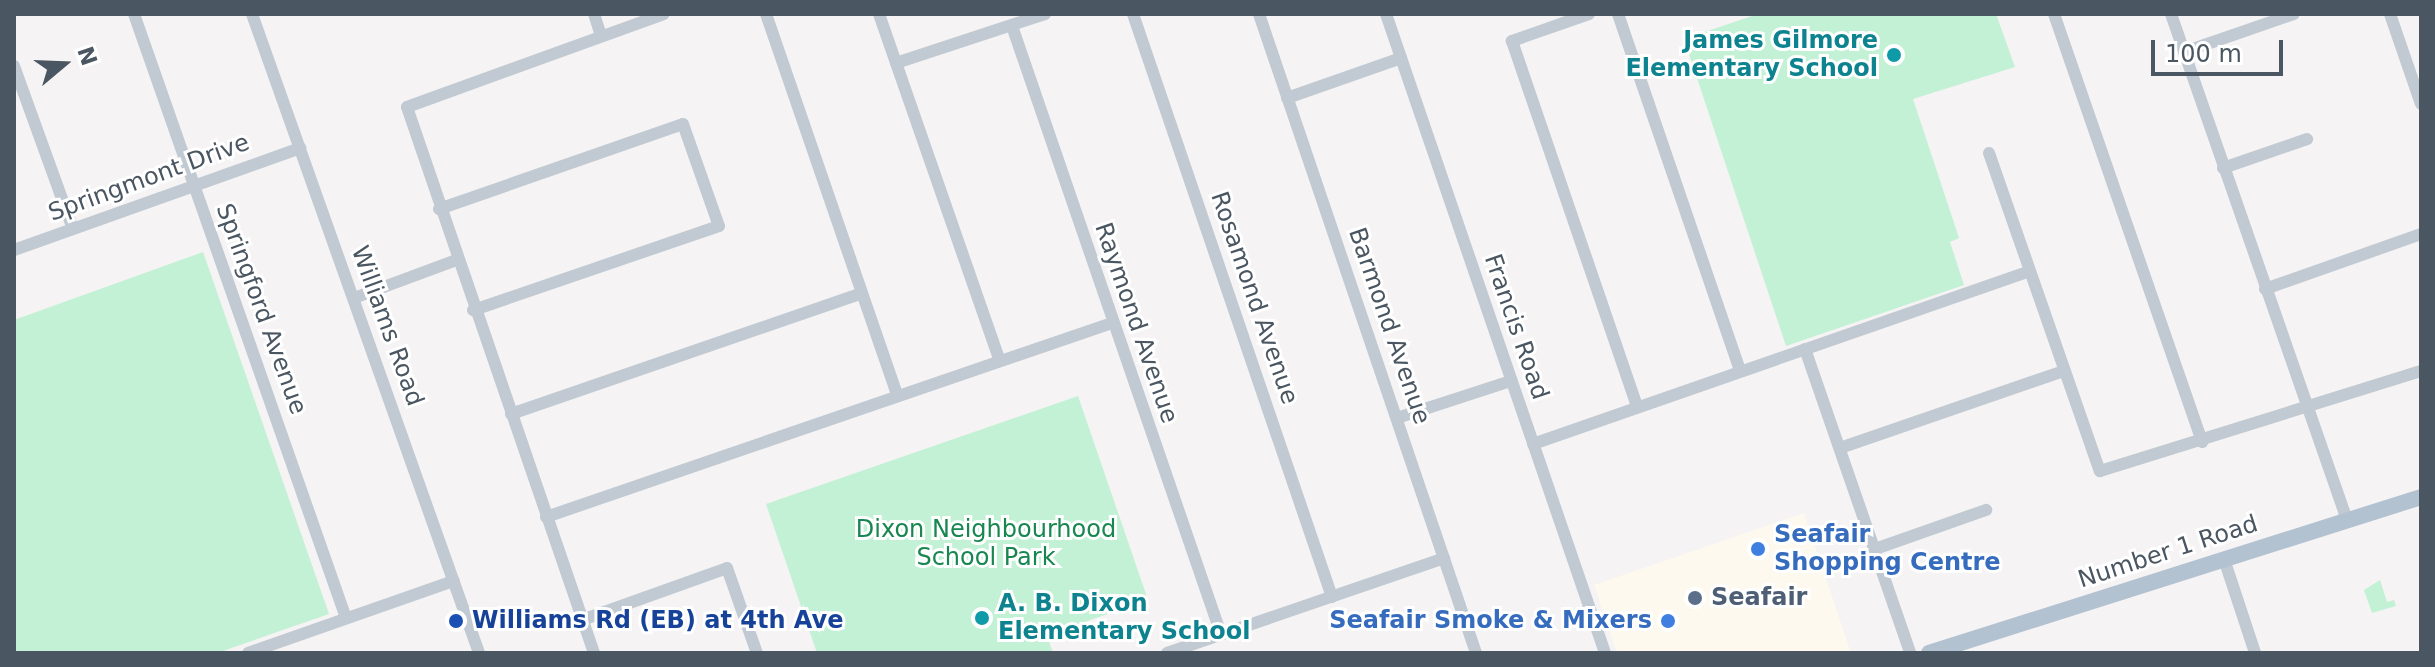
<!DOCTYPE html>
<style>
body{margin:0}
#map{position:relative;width:2435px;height:667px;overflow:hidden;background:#f5f3f3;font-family:"DejaVu Sans",sans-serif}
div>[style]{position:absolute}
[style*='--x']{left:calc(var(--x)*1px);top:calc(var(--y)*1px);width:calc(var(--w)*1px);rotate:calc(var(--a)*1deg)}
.commercial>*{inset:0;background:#fdf9ef}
.green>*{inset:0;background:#c3f1d5}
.minor>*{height:12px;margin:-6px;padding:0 6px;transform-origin:6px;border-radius:6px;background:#c1cad2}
.major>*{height:16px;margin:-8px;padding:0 8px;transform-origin:8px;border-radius:8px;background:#b3c2d1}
.dots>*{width:22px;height:22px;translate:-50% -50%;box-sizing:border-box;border:4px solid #fff;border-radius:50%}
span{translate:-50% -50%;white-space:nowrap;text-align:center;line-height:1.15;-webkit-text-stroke:6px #fff;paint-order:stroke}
.culture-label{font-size:24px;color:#0d838f;font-weight:700}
.right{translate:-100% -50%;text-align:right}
.left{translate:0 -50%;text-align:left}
.street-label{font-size:24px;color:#4a5661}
.park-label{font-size:24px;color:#17864f}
.shop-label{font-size:24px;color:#366cbe;font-weight:700}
.service-label{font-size:24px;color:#4e5e75;font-weight:700}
.transit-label{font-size:24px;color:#164399;font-weight:700}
.frame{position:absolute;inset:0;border:16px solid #4a5661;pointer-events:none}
.north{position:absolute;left:24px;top:24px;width:80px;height:80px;-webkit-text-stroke:6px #fff;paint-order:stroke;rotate:71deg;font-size:22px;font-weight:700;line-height:32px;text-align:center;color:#4a5661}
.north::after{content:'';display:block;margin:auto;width:28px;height:36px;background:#4a5661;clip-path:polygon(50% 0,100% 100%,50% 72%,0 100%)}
.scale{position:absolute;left:2151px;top:40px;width:132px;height:36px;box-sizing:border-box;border:4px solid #4a5661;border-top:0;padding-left:10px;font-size:24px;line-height:28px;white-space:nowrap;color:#4a5661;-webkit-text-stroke:6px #fff;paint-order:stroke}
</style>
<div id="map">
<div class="commercial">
<i style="clip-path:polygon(1804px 513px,1851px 653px,1617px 653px,1594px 585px)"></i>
</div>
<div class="green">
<i style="clip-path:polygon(1758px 14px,1996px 14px,2015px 67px,1913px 99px,1959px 238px,1950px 242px,1964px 285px,1786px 346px,1684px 39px)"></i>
<i style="clip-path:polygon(203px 252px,329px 614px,217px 653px,14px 653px,14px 320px)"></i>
<i style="clip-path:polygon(1078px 396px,1148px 600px,1047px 635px,1053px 653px,817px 653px,766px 504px)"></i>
<i style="clip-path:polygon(2380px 580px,2387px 602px,2394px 600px,2396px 606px,2372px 613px,2364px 590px)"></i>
</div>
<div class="minor">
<i style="--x:134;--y:14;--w:640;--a:70.66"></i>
<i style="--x:252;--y:14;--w:678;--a:70.44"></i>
<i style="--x:594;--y:14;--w:23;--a:72"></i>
<i style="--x:766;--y:14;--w:403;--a:71"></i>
<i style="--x:879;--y:14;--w:365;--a:70.8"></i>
<i style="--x:1133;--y:14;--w:616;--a:71.15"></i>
<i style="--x:1259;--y:14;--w:675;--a:71.24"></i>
<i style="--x:1386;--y:14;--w:675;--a:71.08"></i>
<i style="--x:1589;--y:14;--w:82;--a:160.7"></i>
<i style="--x:1512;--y:41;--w:386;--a:71.1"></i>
<i style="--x:1618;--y:14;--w:376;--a:71.1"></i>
<i style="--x:2054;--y:14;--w:453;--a:70.9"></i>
<i style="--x:2171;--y:14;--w:536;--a:70.82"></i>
<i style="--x:2390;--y:14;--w:95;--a:71"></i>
<i style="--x:1012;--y:26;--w:643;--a:71.03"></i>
<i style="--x:2184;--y:52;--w:116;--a:-19.1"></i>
<i style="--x:896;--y:63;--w:157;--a:-18.2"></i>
<i style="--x:14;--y:66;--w:173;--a:70.1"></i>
<i style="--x:1287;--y:98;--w:121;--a:-19.3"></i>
<i style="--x:1989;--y:153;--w:337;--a:70.8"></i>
<i style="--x:2100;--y:471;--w:336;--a:-17.3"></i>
<i style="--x:2223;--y:168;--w:89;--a:-19"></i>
<i style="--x:439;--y:209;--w:258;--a:-19.2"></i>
<i style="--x:683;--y:124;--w:108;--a:70.6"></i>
<i style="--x:719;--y:226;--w:260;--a:161.1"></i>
<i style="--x:14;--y:250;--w:304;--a:-19.6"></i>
<i style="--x:2265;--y:289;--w:165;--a:-19.4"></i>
<i style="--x:354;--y:298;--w:109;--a:-20.4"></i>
<i style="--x:1805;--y:349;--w:322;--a:70.9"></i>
<i style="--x:511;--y:414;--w:371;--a:-19"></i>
<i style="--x:1397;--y:418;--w:120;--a:-18"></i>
<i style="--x:1533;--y:444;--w:526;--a:-19.19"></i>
<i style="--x:1840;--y:448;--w:237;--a:-19"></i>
<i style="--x:546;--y:517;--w:598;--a:-18.92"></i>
<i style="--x:1875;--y:549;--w:118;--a:-19.4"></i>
<i style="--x:2224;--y:559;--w:99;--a:71.7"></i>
<i style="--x:582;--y:620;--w:154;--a:-19.7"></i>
<i style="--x:727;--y:568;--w:90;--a:70.6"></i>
<i style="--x:248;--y:653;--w:218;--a:-19.3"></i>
<i style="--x:594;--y:653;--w:577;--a:-108.91"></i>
<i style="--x:407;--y:107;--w:273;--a:-19.9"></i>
<i style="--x:1167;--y:653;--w:293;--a:-18.9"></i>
</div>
<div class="major">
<i style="--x:1929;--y:653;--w:516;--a:-17.59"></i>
</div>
<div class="dots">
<i style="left:1894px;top:55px;background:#0f9aa8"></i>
<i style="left:1758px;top:549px;background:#3f7fe0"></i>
<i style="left:1695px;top:598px;background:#5c6f8a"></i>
<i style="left:982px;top:618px;background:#0f9aa8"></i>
<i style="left:456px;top:621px;background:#1a4fb4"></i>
<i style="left:1668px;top:621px;background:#3f7fe0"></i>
</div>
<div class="culture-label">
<span class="right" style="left:1878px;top:55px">James Gilmore<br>Elementary School</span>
<span class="left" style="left:998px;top:618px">A. B. Dixon<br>Elementary School</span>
</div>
<div class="street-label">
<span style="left:149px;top:178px;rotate:-20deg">Springmont Drive</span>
<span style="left:1254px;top:298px;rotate:71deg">Rosamond Avenue</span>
<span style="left:261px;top:309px;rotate:70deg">Springford Avenue</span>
<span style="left:1136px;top:323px;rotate:71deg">Raymond Avenue</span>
<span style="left:387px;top:326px;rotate:70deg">Williams Road</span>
<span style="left:1389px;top:326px;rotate:71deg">Barmond Avenue</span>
<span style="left:1516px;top:327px;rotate:71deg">Francis Road</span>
<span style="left:2168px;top:552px;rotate:-18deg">Number 1 Road</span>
</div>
<div class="park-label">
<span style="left:986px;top:544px">Dixon Neighbourhood<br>School Park</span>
</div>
<div class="shop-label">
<span class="left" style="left:1774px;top:549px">Seafair<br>Shopping Centre</span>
<span class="right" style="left:1652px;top:621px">Seafair Smoke &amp; Mixers</span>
</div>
<div class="service-label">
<span class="left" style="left:1711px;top:598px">Seafair</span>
</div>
<div class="transit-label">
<span class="left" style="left:472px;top:621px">Williams Rd (EB) at 4th Ave</span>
</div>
<div class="frame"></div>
<div class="north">N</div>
<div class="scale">100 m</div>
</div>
